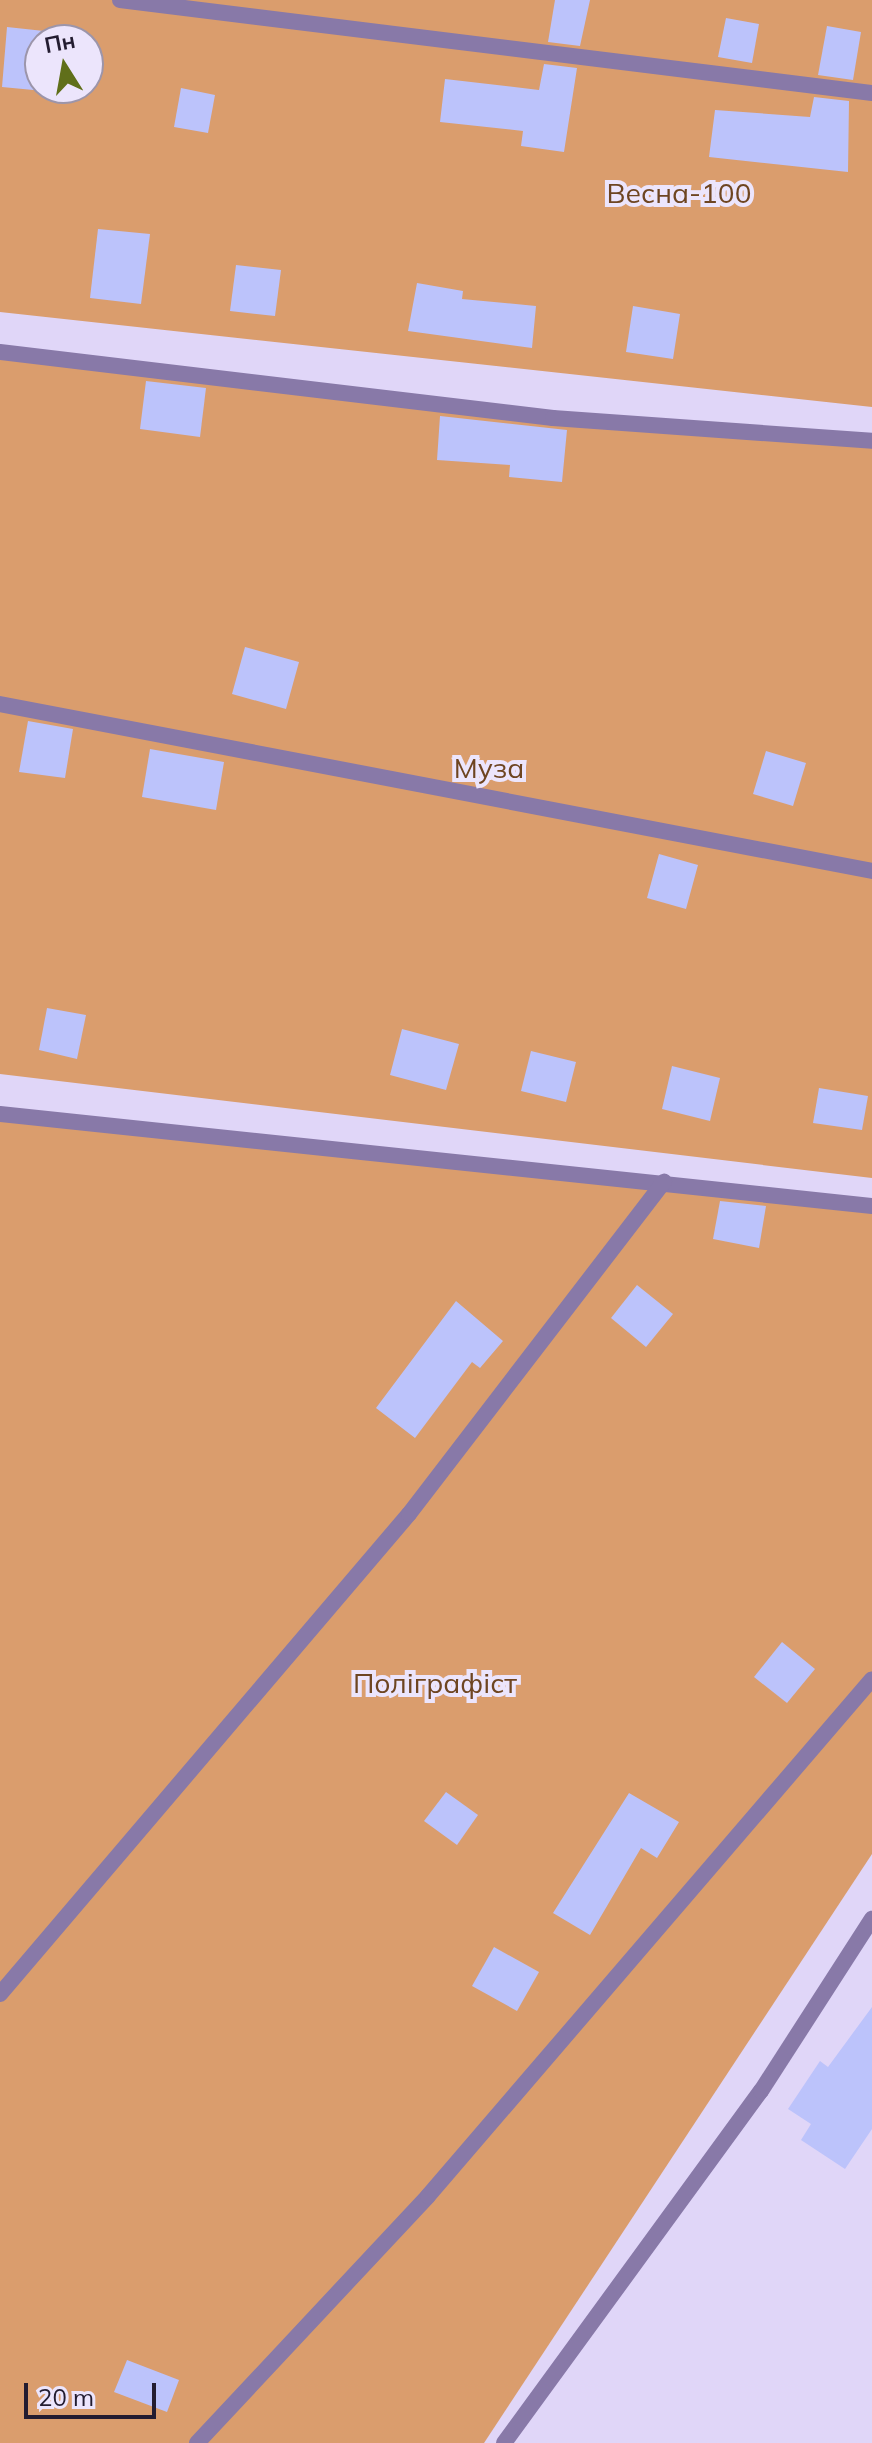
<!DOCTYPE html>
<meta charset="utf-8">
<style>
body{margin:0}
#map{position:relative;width:872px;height:2443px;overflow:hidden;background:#e0d6f8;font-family:Mulish,sans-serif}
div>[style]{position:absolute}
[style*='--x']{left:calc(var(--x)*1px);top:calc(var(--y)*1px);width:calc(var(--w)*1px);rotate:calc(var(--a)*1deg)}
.green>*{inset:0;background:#da9d6d}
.building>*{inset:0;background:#bcc3fb}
.service>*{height:16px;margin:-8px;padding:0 8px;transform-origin:8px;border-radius:8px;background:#8879a8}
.minor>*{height:16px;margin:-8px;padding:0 8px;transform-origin:8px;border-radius:8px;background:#8879a8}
span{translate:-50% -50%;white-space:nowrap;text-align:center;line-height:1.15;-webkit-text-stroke:8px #ece5fc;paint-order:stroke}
.park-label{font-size:28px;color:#6e4521}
.north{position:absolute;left:24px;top:24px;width:80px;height:80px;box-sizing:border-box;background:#ece5fc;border:2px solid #9c95aa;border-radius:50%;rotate:349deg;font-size:22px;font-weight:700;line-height:32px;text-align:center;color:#231c30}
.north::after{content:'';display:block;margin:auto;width:28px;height:36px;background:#606f1a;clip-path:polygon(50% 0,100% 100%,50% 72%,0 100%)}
.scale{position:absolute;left:24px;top:2383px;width:132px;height:36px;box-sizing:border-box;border:4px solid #231c30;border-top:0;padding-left:10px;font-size:24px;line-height:28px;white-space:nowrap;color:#231c30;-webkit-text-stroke:6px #ece5fc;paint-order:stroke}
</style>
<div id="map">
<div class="green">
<i style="clip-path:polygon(evenodd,0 0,872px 0,872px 407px,0 312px,0 0,40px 40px,88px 40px,88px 88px,40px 88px,40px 40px)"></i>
<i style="clip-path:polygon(0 348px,872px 448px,872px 1178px,0 1074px)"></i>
<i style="clip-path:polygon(0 1117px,872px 1211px,872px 1854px,484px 2443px,0 2443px)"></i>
</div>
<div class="building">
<i style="clip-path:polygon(555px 0,590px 0,580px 46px,548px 42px)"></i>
<i style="clip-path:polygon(726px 18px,759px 24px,752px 63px,718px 57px)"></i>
<i style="clip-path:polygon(827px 26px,861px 32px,853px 80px,818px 75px)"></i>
<i style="clip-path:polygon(7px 27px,81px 35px,40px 40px,40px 88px,76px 88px,75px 94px,2px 87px)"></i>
<i style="clip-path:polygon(544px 64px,577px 68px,564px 152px,521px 146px,523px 131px,440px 122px,445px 79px,539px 90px)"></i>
<i style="clip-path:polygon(181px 88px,215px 95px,208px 133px,174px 127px)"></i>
<i style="clip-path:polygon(814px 97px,849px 101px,848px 172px,709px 157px,715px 110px,810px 117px)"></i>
<i style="clip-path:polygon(98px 229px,150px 234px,141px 304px,90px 298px)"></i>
<i style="clip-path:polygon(236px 265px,281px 270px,275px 316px,230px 311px)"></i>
<i style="clip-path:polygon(417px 283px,463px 291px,462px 299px,536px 306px,532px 348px,408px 331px)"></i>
<i style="clip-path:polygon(633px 306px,680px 314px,673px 359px,626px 352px)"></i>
<i style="clip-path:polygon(146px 381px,206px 388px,200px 437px,140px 429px)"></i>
<i style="clip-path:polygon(440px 416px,567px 430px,562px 482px,509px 477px,510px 465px,437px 460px)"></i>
<i style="clip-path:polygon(245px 647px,299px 662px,286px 709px,232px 694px)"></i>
<i style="clip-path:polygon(28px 721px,73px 729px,65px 778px,19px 772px)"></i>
<i style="clip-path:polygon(150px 749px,224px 762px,216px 810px,142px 797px)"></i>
<i style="clip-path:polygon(766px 751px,806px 763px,793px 806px,753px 794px)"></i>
<i style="clip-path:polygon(659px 854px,698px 865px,686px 909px,647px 898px)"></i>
<i style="clip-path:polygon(47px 1008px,86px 1015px,77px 1059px,39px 1050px)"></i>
<i style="clip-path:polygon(402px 1029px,459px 1044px,446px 1090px,390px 1075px)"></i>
<i style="clip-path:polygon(531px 1051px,576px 1062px,566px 1102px,521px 1091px)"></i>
<i style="clip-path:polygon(672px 1066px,720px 1078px,710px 1121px,662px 1109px)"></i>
<i style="clip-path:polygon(819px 1088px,868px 1096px,862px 1130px,813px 1123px)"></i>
<i style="clip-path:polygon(720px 1201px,766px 1206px,759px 1248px,713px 1239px)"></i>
<i style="clip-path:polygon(637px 1285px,673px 1314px,646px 1347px,611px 1318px)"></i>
<i style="clip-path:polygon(456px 1301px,503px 1341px,480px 1368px,472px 1362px,415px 1438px,376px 1408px)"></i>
<i style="clip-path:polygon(782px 1642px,815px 1669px,787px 1703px,754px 1677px)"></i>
<i style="clip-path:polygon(446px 1792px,478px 1815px,457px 1845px,424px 1821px)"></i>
<i style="clip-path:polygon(629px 1793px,679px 1822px,657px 1858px,641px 1848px,590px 1935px,553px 1913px)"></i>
<i style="clip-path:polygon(494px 1947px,539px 1972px,517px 2011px,472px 1986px)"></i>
<i style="clip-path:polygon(872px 2007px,872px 2129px,845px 2169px,801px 2140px,811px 2124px,788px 2109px,820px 2061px,828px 2067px)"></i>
<i style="clip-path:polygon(127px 2360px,179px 2380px,167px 2412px,114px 2392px)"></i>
</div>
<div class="service">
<i style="--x:120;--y:0;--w:758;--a:7.05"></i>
<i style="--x:0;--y:352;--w:557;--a:6.81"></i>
<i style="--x:553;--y:418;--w:320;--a:4.1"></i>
<i style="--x:0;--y:704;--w:888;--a:10.84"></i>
<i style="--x:0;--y:1114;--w:877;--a:6.02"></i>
<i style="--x:0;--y:1994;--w:631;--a:-49.57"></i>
<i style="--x:409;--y:1514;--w:419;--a:-52.5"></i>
<i style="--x:197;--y:2443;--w:338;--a:-46.9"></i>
<i style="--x:428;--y:2196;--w:681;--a:-49.34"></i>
</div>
<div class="minor">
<i style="--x:504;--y:2443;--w:436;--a:-53.9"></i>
<i style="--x:761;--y:2091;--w:205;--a:-57.2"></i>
</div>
<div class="park-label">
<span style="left:679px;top:193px">Весна-100</span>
<span style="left:489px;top:768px">Муза</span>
<span style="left:435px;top:1683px">Поліграфіст</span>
</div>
<div class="north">Пн</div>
<div class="scale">20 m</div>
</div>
